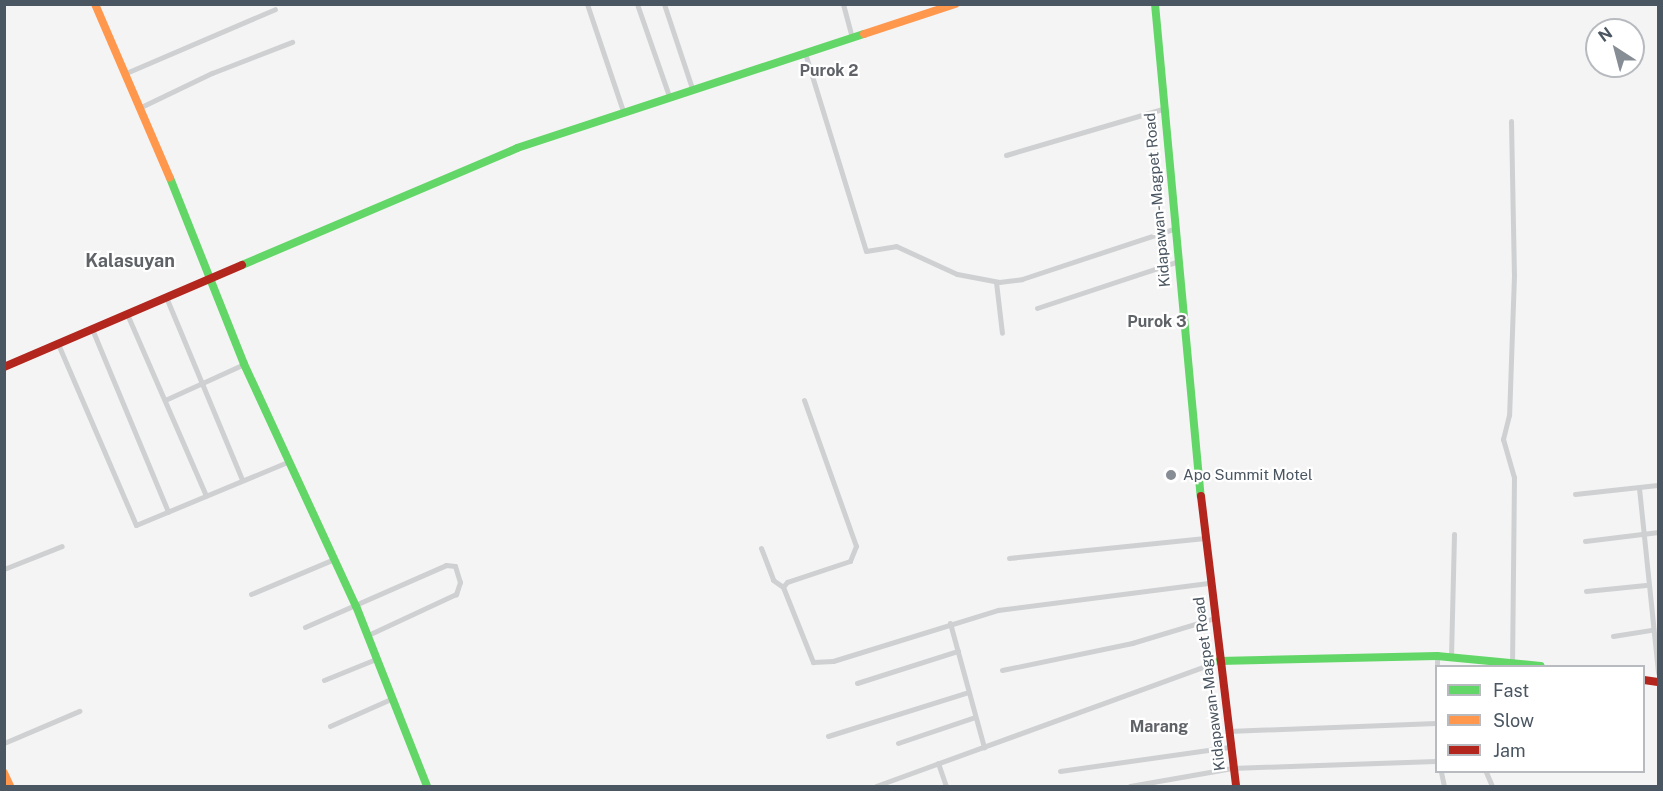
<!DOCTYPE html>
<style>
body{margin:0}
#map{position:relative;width:1663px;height:791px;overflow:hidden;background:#f4f4f4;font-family:"Public Sans",sans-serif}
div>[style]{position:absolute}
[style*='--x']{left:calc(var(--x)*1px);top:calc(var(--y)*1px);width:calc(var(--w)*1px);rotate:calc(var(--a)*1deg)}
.street>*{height:5px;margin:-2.5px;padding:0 2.5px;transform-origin:2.5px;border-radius:2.5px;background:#ced0d2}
.fast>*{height:8px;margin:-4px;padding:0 4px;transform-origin:4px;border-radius:4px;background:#63d668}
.slow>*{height:8px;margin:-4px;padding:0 4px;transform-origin:4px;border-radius:4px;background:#ff974d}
.jam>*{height:8px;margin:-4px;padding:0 4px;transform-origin:4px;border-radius:4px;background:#b3261e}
.dots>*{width:16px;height:16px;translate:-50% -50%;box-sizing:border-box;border:3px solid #fff;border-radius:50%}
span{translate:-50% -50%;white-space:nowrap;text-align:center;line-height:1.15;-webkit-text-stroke:4.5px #fff;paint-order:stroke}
.street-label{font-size:15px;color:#4a5661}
.poi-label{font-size:15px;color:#4a5661}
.left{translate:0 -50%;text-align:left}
.neighbourhood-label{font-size:16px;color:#5f6368;font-weight:700}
.quarter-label{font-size:18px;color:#5f6368;font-weight:700}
.frame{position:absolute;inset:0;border:6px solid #4a5661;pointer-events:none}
.legend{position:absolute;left:1435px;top:665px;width:210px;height:108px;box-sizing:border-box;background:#fff;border:2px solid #b7bbc0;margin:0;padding:8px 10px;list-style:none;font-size:18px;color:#4a5661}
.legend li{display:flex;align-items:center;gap:12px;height:30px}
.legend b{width:30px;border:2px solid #b7bbc0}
.north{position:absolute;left:1585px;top:18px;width:60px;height:60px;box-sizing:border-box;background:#fff;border:2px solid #b7bbc0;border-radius:50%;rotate:324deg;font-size:16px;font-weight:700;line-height:24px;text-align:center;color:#4a5661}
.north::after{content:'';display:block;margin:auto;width:21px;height:27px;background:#868d94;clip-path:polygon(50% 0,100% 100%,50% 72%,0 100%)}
</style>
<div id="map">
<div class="street">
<i style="--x:587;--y:4;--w:113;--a:71.4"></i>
<i style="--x:637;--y:4;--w:97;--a:70.8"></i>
<i style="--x:664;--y:4;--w:89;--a:71.6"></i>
<i style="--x:843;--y:4;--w:34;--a:75"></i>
<i style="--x:805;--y:53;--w:207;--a:72.9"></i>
<i style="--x:866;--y:251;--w:30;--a:-9"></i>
<i style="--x:896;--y:246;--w:67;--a:24.7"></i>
<i style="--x:957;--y:274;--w:43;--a:10.8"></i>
<i style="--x:999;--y:282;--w:23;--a:-7"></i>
<i style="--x:1022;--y:279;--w:159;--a:-18.3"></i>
<i style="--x:126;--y:73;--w:162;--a:-23.2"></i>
<i style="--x:141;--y:107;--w:79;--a:-25.6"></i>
<i style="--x:212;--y:73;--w:86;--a:-21.2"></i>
<i style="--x:1511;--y:121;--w:154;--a:88.9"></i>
<i style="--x:1514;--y:275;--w:140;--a:92"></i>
<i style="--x:1509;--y:415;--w:25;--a:104"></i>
<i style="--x:1503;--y:439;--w:40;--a:74"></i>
<i style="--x:1514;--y:477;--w:185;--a:90.6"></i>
<i style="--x:1006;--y:155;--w:163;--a:-16.4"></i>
<i style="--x:996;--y:282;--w:51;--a:83.3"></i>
<i style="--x:166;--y:297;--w:198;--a:67.4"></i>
<i style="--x:1037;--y:308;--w:146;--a:-18.3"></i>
<i style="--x:127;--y:314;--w:198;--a:66.5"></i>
<i style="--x:92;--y:329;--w:198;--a:67.4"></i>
<i style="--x:58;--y:344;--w:197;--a:66.7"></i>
<i style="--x:136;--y:525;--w:164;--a:-22.6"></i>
<i style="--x:165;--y:400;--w:87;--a:-24.5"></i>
<i style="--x:804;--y:400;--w:155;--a:70.4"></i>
<i style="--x:856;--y:546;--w:16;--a:112"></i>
<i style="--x:850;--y:561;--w:66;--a:161.6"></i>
<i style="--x:787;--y:582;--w:6;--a:129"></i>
<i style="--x:783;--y:587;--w:81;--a:68.2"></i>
<i style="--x:813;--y:662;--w:20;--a:-3"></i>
<i style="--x:833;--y:661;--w:173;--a:-17.2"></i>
<i style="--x:998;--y:610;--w:214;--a:-7.3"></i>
<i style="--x:1639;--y:488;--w:186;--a:84.1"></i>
<i style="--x:1575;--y:494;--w:83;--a:-6.2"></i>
<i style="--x:1585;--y:541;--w:74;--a:-7"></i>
<i style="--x:761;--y:548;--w:34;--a:69"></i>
<i style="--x:773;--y:580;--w:12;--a:35"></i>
<i style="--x:1009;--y:558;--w:197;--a:-5.8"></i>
<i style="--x:4;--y:569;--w:62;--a:-21.6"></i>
<i style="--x:1586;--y:591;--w:60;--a:-5.7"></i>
<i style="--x:251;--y:594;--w:88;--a:-22.8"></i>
<i style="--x:950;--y:623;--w:129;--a:74.7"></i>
<i style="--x:305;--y:627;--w:154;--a:-23.7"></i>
<i style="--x:446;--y:565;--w:9;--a:6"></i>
<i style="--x:455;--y:566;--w:17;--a:73"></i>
<i style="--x:460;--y:582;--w:13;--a:108"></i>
<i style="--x:456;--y:594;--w:97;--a:155"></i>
<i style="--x:1613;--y:636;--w:39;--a:-9"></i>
<i style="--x:1437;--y:656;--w:10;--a:90"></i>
<i style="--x:1451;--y:657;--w:123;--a:-88.6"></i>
<i style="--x:1002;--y:670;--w:133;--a:-11.7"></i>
<i style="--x:1132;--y:643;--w:87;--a:-16.8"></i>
<i style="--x:324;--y:680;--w:56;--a:-22"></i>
<i style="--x:857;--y:683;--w:106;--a:-17.6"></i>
<i style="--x:330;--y:726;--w:69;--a:-24"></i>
<i style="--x:1228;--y:731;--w:208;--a:-2.2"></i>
<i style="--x:828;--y:736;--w:147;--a:-17.4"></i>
<i style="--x:4;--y:743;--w:82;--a:-23.1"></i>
<i style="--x:898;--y:743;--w:81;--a:-18.7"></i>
<i style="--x:938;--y:763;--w:24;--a:71"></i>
<i style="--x:1060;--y:771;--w:171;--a:-8.1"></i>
<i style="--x:1441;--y:772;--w:14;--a:78"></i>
<i style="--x:1486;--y:772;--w:15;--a:67"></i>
<i style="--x:876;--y:786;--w:365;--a:-20"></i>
<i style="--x:1130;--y:786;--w:104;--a:-10"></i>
<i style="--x:1232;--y:768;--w:204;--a:-2"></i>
</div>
<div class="fast">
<i style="--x:1155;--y:4;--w:494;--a:84.7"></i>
<i style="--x:170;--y:178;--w:200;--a:68.3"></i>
<i style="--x:244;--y:364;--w:267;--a:65.2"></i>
<i style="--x:356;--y:606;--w:193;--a:68.5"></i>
<i style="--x:242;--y:265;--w:299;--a:-23"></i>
<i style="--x:517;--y:148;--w:365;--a:-18.2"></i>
<i style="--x:1219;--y:661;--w:218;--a:-1.3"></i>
<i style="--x:1437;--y:656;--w:104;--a:5.5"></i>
</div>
<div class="slow">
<i style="--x:95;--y:4;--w:189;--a:66.7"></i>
<i style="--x:864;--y:34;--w:96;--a:-18.2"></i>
<i style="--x:4;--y:773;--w:14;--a:65"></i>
</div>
<div class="jam">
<i style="--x:4;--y:367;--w:259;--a:-23.2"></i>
<i style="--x:1201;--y:496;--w:292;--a:83.1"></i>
<i style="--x:1644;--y:680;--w:14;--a:8"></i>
</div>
<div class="dots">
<i style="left:1171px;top:475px;background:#868d94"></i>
</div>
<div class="street-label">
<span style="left:1157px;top:200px;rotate:-95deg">Kidapawan-Magpet Road</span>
<span style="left:1209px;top:684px;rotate:-97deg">Kidapawan-Magpet Road</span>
</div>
<div class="poi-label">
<span class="left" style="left:1183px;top:475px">Apo Summit Motel</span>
</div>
<div class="neighbourhood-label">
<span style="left:829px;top:71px">Purok 2</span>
<span style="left:1157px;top:322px">Purok 3</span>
<span style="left:1159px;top:727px">Marang</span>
</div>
<div class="quarter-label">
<span style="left:130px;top:261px">Kalasuyan</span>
</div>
<div class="frame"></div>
<ul class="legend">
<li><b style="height:8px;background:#63d668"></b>Fast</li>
<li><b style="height:8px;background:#ff974d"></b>Slow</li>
<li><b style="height:8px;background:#b3261e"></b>Jam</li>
</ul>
<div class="north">N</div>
</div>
